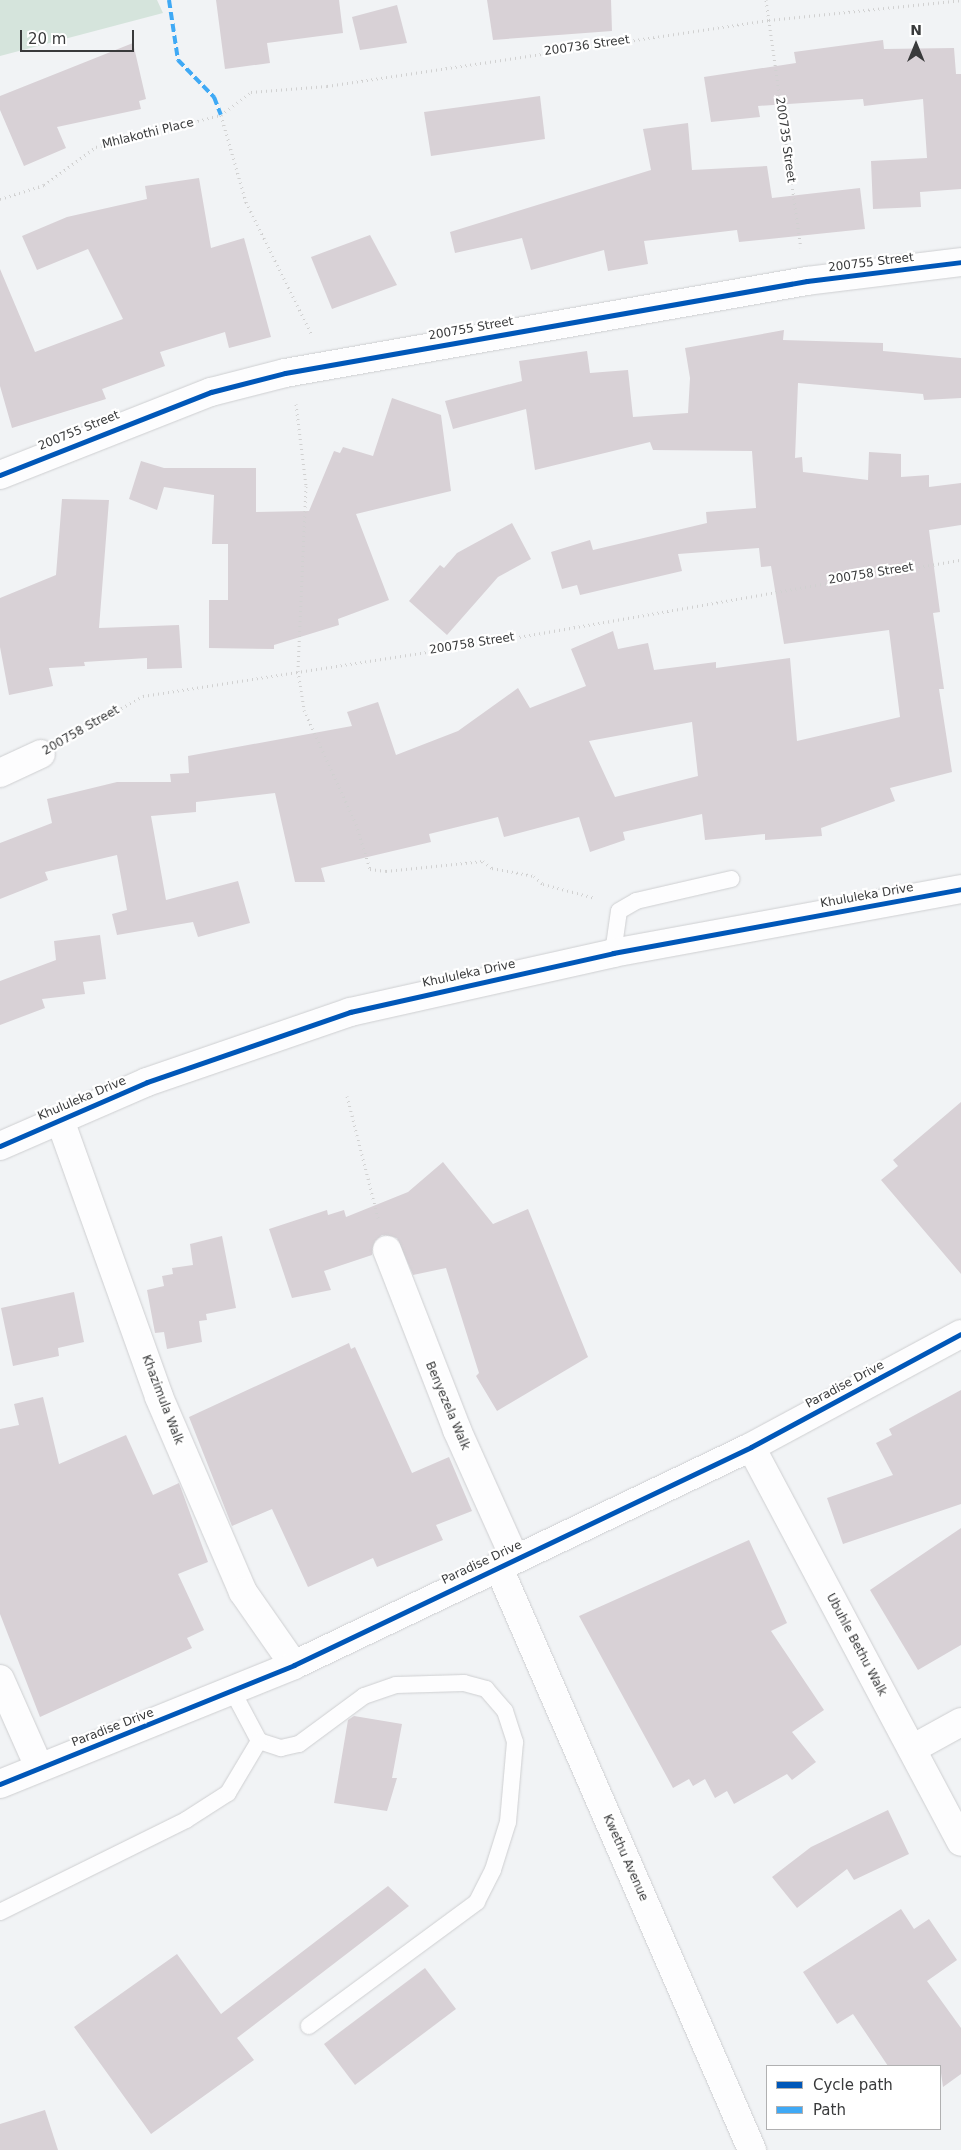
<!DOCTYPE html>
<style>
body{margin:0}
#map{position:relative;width:961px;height:2150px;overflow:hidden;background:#f1f3f5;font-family:"DejaVu Sans",sans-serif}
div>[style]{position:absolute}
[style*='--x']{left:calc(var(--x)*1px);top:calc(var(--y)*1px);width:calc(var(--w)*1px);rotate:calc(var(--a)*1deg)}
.green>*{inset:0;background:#d5e4dc}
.building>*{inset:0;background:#d8d1d6}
.path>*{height:3px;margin-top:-1.5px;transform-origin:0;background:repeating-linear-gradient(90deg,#d1d1d1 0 1px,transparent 0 5px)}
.roads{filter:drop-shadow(0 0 1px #cecfd1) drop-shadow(0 0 1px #cecfd1)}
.service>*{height:16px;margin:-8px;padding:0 8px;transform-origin:8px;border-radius:8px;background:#fdfdfe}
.minor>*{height:28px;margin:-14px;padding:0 14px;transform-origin:14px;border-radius:14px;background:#fdfdfe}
.tertiary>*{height:28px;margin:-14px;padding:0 14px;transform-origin:14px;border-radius:14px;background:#fdfdfe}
.quiet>*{height:4px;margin-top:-2px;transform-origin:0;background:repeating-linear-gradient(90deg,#3fa9f5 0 8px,transparent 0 12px)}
.cycleway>*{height:5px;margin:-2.5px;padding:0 2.5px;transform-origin:2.5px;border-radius:2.5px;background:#0057b8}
span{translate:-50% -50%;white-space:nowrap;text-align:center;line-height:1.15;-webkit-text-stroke:4.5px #fff;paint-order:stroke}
.street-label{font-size:12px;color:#393a3b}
.legend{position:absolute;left:766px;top:2065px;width:175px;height:65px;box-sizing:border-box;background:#fff;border:1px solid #b0b0b1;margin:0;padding:6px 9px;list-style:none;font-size:15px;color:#393a3b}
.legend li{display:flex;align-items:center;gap:10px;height:25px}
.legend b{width:25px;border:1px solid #b0b0b1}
.north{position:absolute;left:891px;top:20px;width:50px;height:50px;-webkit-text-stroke:4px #fff;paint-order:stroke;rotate:0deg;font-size:14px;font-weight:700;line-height:20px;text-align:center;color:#393a3b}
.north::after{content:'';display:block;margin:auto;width:18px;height:22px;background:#393a3b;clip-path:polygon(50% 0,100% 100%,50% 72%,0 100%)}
.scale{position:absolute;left:20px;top:30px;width:114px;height:22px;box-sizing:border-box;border:2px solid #393a3b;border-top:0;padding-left:6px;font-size:15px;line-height:18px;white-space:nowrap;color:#393a3b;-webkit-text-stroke:4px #fff;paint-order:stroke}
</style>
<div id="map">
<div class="green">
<i style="clip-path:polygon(0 0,157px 0,163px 13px,0 56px)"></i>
</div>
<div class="building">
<i style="clip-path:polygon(216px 0,339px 0,343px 33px,267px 43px,270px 63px,225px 69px)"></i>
<i style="clip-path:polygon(487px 0,611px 0,612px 31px,493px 40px)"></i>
<i style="clip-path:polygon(397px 5px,407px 43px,360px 50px,352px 17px)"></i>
<i style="clip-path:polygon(883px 40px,884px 49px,954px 48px,956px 74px,961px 74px,961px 189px,920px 192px,921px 207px,873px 209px,871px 161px,927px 158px,923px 99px,864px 106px,863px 99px,758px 106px,760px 117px,711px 122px,704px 77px,796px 63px,794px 52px)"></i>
<i style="clip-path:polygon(133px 43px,146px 99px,139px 101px,141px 109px,57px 127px,66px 148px,24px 166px,0 110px,0 96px)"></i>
<i style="clip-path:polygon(540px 96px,545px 139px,431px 156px,424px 112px)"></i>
<i style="clip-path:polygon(688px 123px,692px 170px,767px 166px,772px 198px,860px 188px,865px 229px,739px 242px,737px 230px,644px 241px,648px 264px,608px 271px,604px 250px,531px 270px,522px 238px,455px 253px,450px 232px,651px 170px,643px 129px)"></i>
<i style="clip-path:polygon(199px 178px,211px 248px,244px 238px,271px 337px,229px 348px,225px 332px,160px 352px,165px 366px,102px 389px,106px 399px,12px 428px,0 386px,0 269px,35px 352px,123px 319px,88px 249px,37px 270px,22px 236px,67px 217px,147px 199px,145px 186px)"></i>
<i style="clip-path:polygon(370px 235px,397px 285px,332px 309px,311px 257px)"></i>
<i style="clip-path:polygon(evenodd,784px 330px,783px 340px,883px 343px,883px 351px,961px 358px,961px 398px,924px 400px,923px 394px,798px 383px,795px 458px,802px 457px,803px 472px,868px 480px,869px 452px,901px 454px,901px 477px,929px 475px,929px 487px,961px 483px,961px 525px,929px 530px,940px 612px,933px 613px,944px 689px,939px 689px,952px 772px,890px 788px,895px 801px,821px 828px,822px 836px,765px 840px,765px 834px,705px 840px,702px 814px,623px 832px,625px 840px,590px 852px,579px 817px,504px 837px,498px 817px,429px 834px,431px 842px,321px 868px,325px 882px,295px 882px,275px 793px,196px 802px,196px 812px,151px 816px,166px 900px,238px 881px,250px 923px,198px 937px,193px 922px,117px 935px,112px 914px,127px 910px,117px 855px,45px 872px,48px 880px,0 899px,0 843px,52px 823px,47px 799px,117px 782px,171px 782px,170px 774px,189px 773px,188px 756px,352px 726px,347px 712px,378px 702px,396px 755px,458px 731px,518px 688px,530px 708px,586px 686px,571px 649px,613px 631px,618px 649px,648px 643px,654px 670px,716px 662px,716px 668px,790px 658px,797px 741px,900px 717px,889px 630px,784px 644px,771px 566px,761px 567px,759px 548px,678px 554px,682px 571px,580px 595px,577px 585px,562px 589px,551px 552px,590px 540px,593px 550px,707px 523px,706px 512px,756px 508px,752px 451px,653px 450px,650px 442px,535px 470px,526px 409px,453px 429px,445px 401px,522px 381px,519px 361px,587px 351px,590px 373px,628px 370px,633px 417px,688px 413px,690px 378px,685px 348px,784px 330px,692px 722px,698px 776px,615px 797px,589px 741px,692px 722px)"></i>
<i style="clip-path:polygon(392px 398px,441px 415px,451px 491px,356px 514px,389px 600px,338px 619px,339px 625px,274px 645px,274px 649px,209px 648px,209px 600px,228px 600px,228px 544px,212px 544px,214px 495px,164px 487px,157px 510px,129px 499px,141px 461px,164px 468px,256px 468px,256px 512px,309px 511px,334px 451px,340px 453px,343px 447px,373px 456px)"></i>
<i style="clip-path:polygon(62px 499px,109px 500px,99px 628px,179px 625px,182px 668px,147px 669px,147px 658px,84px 662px,85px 666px,49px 668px,53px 686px,9px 695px,0 647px,0 598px,56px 575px)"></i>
<i style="clip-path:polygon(512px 523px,531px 559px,498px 577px,447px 635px,409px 601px,440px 565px,444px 568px,457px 553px)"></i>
<i style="clip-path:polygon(100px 935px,106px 979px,83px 982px,85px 994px,42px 999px,45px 1008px,0 1025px,0 981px,56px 960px,54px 941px)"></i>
<i style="clip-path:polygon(961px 1102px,961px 1274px,881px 1180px,898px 1166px,893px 1160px)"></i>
<i style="clip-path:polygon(443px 1162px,493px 1224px,528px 1209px,588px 1357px,497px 1411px,476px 1376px,479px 1373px,446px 1268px,413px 1275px,397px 1238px,382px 1235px,375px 1241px,372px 1255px,324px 1271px,331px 1290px,292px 1298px,269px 1229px,327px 1210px,328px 1215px,344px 1210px,346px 1217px,408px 1192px)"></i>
<i style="clip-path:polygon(222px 1236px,236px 1308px,206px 1314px,207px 1320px,199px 1321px,202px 1342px,167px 1349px,164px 1332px,155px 1333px,147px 1290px,164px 1286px,162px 1276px,173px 1274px,172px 1268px,193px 1265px,190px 1244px)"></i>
<i style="clip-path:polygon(74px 1292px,84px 1342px,58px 1348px,59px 1356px,13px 1366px,1px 1308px)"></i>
<i style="clip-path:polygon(349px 1343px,351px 1349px,355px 1347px,412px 1473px,449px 1457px,472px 1511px,436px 1525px,443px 1540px,377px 1567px,373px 1558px,308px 1587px,272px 1509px,232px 1526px,189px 1417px)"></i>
<i style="clip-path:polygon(961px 1390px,961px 1504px,843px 1544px,827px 1498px,893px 1475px,876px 1443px,892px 1435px,889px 1429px)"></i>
<i style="clip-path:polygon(43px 1397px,59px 1464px,126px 1435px,153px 1495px,179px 1483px,208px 1562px,178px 1574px,204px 1630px,187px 1638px,192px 1648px,40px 1717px,0 1614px,0 1429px,19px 1425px,14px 1404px)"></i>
<i style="clip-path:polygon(961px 1528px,961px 1645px,918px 1670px,870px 1590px)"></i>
<i style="clip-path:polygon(749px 1540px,787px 1623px,771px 1631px,824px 1710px,792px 1732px,816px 1762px,792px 1780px,787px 1774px,734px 1804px,727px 1791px,715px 1798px,705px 1779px,693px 1786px,689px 1779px,673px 1788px,579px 1616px)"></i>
<i style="clip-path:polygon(354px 1716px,402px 1724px,392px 1778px,397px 1778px,387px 1811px,334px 1803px,348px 1720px)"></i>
<i style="clip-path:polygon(888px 1810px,909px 1854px,854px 1880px,847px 1869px,797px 1908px,772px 1877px,811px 1847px)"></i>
<i style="clip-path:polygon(388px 1886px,409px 1906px,237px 2038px,254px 2060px,151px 2134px,74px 2027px,177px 1954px,221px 2014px)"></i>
<i style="clip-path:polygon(901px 1909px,914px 1929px,929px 1919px,957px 1960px,927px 1981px,961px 2028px,961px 2074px,943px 2087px,940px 2066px,888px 2066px,853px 2014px,837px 2024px,803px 1972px)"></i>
<i style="clip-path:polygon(425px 1968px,456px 2009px,355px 2085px,324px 2044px)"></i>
<i style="clip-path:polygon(45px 2110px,58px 2150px,0 2150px,0 2124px)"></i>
</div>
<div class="path">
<i style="--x:766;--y:0;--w:250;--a:82"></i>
<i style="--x:221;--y:115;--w:91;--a:74"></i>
<i style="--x:246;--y:202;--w:148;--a:63.6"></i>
<i style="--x:0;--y:199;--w:46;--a:-17.7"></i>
<i style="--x:44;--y:185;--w:64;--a:-36.2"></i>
<i style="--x:96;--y:147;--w:129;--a:-14.4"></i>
<i style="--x:221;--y:115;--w:38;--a:-37"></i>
<i style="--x:251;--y:92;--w:76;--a:-4.5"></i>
<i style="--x:327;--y:86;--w:447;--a:-8.5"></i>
<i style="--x:769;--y:20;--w:193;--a:-5.9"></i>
<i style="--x:296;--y:404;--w:83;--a:83"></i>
<i style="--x:306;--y:486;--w:185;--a:92.5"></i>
<i style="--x:298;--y:671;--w:39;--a:81"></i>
<i style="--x:304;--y:710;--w:125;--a:65.5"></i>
<i style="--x:356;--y:824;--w:47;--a:72.7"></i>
<i style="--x:370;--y:869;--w:16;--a:7"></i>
<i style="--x:386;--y:871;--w:98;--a:-5.9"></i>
<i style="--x:483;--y:861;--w:11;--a:38"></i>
<i style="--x:492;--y:868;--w:43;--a:10.8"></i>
<i style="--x:534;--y:876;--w:12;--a:42"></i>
<i style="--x:543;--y:884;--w:54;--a:15.1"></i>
<i style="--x:69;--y:738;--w:85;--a:-29.6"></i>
<i style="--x:143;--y:696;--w:351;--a:-8.8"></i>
<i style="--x:490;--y:642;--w:478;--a:-9.9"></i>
<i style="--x:347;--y:1096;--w:126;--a:75.7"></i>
</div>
<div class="roads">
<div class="service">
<i style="--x:613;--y:953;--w:42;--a:-81.9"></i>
<i style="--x:619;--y:911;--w:20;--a:-30"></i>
<i style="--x:636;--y:901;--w:98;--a:-13"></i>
<i style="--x:233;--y:1692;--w:55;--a:62"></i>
<i style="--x:259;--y:1741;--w:23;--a:18"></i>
<i style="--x:281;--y:1748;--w:18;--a:-13"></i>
<i style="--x:299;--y:1744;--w:81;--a:-36.4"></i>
<i style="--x:364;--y:1696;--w:34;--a:-19"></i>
<i style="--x:396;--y:1685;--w:68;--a:-1.7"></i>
<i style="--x:464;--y:1683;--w:23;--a:15"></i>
<i style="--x:486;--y:1689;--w:29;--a:49"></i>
<i style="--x:505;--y:1711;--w:33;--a:72"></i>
<i style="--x:515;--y:1742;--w:80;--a:95"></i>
<i style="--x:508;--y:1822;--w:50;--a:107.4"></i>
<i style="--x:493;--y:1870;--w:36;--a:117"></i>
<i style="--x:477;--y:1902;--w:209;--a:143.6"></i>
<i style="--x:0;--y:1912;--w:208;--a:-26.3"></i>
<i style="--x:186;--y:1820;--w:50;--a:-32.7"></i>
<i style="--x:228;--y:1793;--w:61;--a:-59.2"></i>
</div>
<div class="minor">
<i style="--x:0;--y:475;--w:227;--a:-21.5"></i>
<i style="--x:211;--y:392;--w:76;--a:-14.4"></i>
<i style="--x:285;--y:373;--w:530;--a:-10"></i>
<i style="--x:807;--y:281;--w:155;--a:-7"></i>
<i style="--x:0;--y:773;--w:45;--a:-24.9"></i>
<i style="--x:60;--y:1120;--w:294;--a:70.3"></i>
<i style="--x:159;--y:1397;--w:212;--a:66.7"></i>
<i style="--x:243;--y:1592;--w:89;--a:55.1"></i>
<i style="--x:387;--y:1250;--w:193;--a:68.7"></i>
<i style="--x:457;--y:1430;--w:141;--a:65.8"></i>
<i style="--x:751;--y:1447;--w:447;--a:62"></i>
<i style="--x:498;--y:1566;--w:637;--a:66.49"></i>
<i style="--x:0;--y:1679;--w:96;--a:66.1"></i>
<i style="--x:912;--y:1749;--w:56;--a:-28.9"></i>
<i style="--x:0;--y:1784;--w:317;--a:-22"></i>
<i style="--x:294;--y:1665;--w:506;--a:-25.5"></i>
<i style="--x:751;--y:1447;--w:238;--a:-28.3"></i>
</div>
<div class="tertiary">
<i style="--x:0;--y:1146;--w:160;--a:-23.5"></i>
<i style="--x:147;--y:1082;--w:215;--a:-19"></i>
<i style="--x:350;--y:1012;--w:270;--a:-12.6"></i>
<i style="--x:613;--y:953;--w:354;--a:-10.4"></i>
</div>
</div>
<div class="quiet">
<i style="--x:169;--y:0;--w:61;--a:81.5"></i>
<i style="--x:178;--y:60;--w:52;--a:45.8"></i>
<i style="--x:214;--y:97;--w:19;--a:69"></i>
</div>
<div class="cycleway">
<i style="--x:0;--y:475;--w:227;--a:-21.5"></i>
<i style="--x:211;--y:392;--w:76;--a:-14.4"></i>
<i style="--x:285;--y:373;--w:530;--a:-10"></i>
<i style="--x:807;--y:281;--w:155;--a:-7"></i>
<i style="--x:0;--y:1146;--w:160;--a:-23.5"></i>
<i style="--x:147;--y:1082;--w:215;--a:-19"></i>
<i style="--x:350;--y:1012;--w:270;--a:-12.6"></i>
<i style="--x:613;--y:953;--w:354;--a:-10.4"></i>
<i style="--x:0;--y:1784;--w:317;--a:-22"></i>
<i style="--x:294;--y:1665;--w:506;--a:-25.5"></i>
<i style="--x:751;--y:1447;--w:238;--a:-28.3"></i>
</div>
<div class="street-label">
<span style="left:587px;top:46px;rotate:-8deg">200736 Street</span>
<span style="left:148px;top:134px;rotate:-14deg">Mhlakothi Place</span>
<span style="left:785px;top:140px;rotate:82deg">200735 Street</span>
<span style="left:871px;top:263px;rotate:-7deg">200755 Street</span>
<span style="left:471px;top:329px;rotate:-10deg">200755 Street</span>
<span style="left:79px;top:431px;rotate:-22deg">200755 Street</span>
<span style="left:871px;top:574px;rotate:-9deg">200758 Street</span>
<span style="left:472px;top:644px;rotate:-9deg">200758 Street</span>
<span style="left:81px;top:731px;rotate:-30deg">200758 Street</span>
<span style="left:867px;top:896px;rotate:-10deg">Khululeka Drive</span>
<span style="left:469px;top:974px;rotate:-12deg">Khululeka Drive</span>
<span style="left:82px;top:1099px;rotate:-23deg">Khululeka Drive</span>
<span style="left:845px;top:1385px;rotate:-28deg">Paradise Drive</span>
<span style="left:162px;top:1400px;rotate:69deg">Khazimula Walk</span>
<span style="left:447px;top:1406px;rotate:67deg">Benyezela Walk</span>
<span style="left:482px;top:1563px;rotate:-25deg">Paradise Drive</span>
<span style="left:856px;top:1645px;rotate:62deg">Ubuhle Bethu Walk</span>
<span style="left:113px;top:1728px;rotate:-21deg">Paradise Drive</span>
<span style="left:625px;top:1858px;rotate:66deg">Kwethu Avenue</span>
</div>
<ul class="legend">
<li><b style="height:6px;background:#0057b8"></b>Cycle path</li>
<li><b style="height:6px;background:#3fa9f5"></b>Path</li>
</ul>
<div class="north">N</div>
<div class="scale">20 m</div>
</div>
